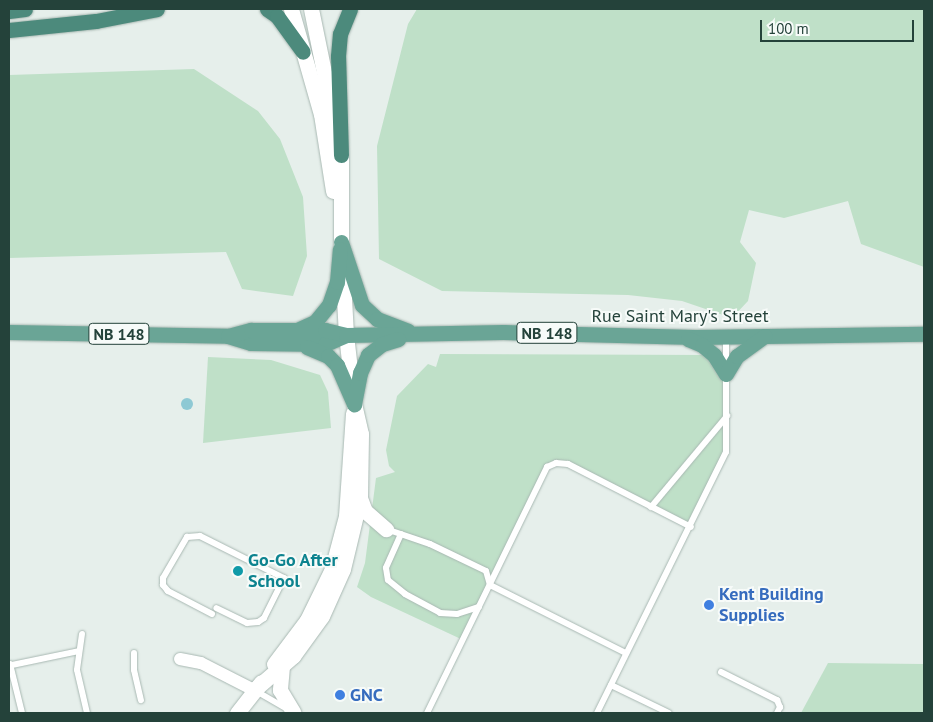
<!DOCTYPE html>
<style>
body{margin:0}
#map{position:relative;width:933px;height:722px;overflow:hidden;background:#e6efeb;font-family:"PT Sans",sans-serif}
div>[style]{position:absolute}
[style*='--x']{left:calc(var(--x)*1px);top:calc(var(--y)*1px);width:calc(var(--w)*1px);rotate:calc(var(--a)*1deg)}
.green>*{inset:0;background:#bfe0c8}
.water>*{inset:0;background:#8ec9d4}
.round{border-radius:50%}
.roads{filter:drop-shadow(0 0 1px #a8b8b2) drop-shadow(0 0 1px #a8b8b2)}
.service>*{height:6px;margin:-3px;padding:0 3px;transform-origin:3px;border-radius:3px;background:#fff}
.minor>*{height:12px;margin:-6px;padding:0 6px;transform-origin:6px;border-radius:6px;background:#fff}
.secondary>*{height:15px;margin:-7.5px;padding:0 7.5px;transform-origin:7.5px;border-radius:7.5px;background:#fff}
.primary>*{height:15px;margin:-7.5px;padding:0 7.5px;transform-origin:7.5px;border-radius:7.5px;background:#6aa596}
.trunk>*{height:15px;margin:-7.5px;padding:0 7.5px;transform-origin:7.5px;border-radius:7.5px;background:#4c8a7c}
.dots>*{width:14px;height:14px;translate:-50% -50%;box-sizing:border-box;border:2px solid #f7fbf9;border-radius:50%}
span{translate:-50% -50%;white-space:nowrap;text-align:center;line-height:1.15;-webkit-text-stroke:4px #f7fbf9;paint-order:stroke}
.shield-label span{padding:1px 4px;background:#f7fbf9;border:1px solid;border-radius:4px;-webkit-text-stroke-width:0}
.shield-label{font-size:16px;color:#24423a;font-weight:700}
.street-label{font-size:18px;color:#24423a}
.culture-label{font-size:18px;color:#0d838f;font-weight:700}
.left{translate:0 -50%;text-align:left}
.shop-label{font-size:18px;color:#366cbe;font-weight:700}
.frame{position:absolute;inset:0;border:10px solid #24423a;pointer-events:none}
.scale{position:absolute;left:760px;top:20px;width:154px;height:22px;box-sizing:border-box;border:2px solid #24423a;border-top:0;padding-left:6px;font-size:15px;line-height:18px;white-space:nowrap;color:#24423a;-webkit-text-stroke:4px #f7fbf9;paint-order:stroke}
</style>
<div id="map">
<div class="green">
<i style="clip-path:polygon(417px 9px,924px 9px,924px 267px,861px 244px,848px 201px,784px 218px,749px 210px,740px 242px,756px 263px,748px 301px,732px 318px,682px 301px,628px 295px,442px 291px,379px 259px,377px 146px,408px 24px)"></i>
<i style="clip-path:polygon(194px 69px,258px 111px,280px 139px,303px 197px,307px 256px,293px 296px,242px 289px,226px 252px,9px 258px,9px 75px)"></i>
<i style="clip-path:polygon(440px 354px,707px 355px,726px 374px,726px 452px,691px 527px,568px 464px,547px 467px,463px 640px,371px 597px,357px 587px,365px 563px,376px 478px,395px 472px,389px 466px,386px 450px,397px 396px,428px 364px,436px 367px)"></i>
<i style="clip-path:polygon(208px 357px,271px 360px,320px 375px,328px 392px,331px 428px,203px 443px)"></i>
<i style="clip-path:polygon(828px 663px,924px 664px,924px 713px,801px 713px)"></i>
</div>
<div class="water">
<i class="round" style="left:181px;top:398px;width:12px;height:12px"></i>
</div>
<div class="roads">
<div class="service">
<i style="--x:651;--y:507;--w:119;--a:-50.1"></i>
<i style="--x:386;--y:529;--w:46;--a:18.8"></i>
<i style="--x:430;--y:544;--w:62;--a:25.7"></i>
<i style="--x:486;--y:571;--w:15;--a:74"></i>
<i style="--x:490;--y:585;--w:152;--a:26.6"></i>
<i style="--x:401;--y:534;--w:37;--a:114"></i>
<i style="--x:386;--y:568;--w:12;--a:81"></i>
<i style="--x:388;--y:580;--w:22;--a:39"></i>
<i style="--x:405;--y:594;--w:40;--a:28"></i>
<i style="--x:440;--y:613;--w:17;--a:3"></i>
<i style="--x:457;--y:614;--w:23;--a:-18"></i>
<i style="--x:212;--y:614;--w:50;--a:-152.4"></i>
<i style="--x:168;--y:591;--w:8;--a:-130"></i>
<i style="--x:163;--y:585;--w:7;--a:-90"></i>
<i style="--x:163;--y:578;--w:48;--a:-59.7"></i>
<i style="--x:187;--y:537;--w:13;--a:-4"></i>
<i style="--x:200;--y:536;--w:94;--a:26.6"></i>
<i style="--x:284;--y:578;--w:45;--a:116.6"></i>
<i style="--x:264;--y:618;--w:7;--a:146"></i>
<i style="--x:258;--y:622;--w:11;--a:175"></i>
<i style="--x:247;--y:623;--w:34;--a:-154"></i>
<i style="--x:82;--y:634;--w:36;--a:98"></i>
<i style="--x:77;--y:670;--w:44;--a:76.9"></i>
<i style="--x:134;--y:653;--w:17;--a:90"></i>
<i style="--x:134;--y:670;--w:31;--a:77"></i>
<i style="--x:10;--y:664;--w:50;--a:76.2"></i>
<i style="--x:12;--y:665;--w:68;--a:-11.8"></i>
<i style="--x:721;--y:672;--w:63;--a:26.6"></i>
<i style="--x:777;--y:700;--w:8;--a:67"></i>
<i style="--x:780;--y:707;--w:7;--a:117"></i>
<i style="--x:611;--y:685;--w:64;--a:25.8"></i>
<i style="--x:256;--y:691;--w:34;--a:30"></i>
<i style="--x:427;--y:713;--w:274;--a:-64"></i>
<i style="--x:547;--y:467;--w:10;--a:-24"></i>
<i style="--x:556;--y:463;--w:12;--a:5"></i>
<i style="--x:568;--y:464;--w:138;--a:27.1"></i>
<i style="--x:597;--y:713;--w:291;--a:-63.7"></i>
<i style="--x:726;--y:452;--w:114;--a:-90"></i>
</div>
<div class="minor">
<i style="--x:180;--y:659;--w:21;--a:11"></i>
<i style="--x:201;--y:663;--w:59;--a:27"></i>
</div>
<div class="secondary">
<i style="--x:291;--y:9;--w:109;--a:74.1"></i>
<i style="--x:321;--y:114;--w:78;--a:81.1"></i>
<i style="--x:360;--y:498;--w:14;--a:69"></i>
<i style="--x:365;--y:511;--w:28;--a:41"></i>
<i style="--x:274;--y:664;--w:55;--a:-53.1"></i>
<i style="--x:307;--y:620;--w:57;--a:-63.9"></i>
<i style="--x:332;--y:569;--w:55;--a:-75.2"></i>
<i style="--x:346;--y:516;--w:103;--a:-86.1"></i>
<i style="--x:282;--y:666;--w:24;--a:95"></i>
<i style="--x:280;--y:690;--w:26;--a:59"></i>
<i style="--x:254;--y:690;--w:52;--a:-41.1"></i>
<i style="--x:293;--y:656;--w:49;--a:-54.1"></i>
<i style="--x:322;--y:616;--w:51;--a:-65.9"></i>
<i style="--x:343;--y:569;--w:73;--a:-76.5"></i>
<i style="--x:360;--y:498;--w:64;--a:-89.1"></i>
<i style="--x:361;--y:434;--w:31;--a:-103"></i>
<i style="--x:354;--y:404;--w:69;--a:-96.6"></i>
<i style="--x:346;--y:335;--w:93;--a:-93.1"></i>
<i style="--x:341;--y:242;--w:87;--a:-90"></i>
<i style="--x:341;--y:155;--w:149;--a:-101.6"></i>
<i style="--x:237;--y:713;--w:39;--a:-52"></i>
</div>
<div class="primary">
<i style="--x:341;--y:242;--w:66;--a:71.6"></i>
<i style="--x:362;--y:305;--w:21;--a:43"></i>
<i style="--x:377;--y:319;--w:33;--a:21"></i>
<i style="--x:299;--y:329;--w:17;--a:-24"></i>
<i style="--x:315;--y:322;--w:22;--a:-51"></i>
<i style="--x:329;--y:305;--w:24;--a:-71"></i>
<i style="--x:337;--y:282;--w:33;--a:-85"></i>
<i style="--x:9;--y:332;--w:219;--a:1"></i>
<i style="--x:228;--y:336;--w:24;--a:17"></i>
<i style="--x:251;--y:343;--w:74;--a:0.8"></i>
<i style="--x:325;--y:344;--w:23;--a:-23"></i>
<i style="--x:228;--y:336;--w:24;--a:-15"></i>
<i style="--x:251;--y:330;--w:74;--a:0"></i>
<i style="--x:325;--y:330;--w:22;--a:13"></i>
<i style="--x:346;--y:335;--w:157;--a:-1.1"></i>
<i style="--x:503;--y:332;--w:192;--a:1.5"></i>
<i style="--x:695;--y:337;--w:229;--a:-0.8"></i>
<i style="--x:688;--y:339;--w:15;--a:23"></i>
<i style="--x:702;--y:345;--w:16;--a:40"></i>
<i style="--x:714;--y:355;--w:22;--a:58"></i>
<i style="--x:726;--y:374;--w:21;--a:-59"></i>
<i style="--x:737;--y:356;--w:34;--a:-36"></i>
<i style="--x:307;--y:347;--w:23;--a:23"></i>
<i style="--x:328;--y:356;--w:13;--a:45"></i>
<i style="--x:337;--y:365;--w:43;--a:66.4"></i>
<i style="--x:354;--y:404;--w:32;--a:-79"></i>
<i style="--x:360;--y:373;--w:20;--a:-66"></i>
<i style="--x:368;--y:355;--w:18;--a:-38"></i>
<i style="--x:382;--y:344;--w:17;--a:-17"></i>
</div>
<div class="trunk">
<i style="--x:267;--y:9;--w:12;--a:35"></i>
<i style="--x:277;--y:16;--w:44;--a:54.2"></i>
<i style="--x:9;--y:11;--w:16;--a:-7"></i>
<i style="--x:9;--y:30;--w:87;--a:-5.9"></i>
<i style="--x:96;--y:21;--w:62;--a:-11.1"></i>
<i style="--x:341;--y:155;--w:99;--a:-91.7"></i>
<i style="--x:338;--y:56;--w:22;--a:-85"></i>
<i style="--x:340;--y:34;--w:27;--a:-68"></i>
</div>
</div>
<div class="dots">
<i style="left:238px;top:571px;background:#0f9aa8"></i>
<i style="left:709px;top:605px;background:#3f7fe0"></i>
<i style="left:340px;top:695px;background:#3f7fe0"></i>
</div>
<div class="shield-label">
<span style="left:547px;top:333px">NB 148</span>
<span style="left:119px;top:334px">NB 148</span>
</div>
<div class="street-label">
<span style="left:680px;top:316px">Rue Saint Mary's Street</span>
</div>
<div class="culture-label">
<span class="left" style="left:248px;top:571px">Go-Go After<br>School</span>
</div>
<div class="shop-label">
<span class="left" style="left:719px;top:605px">Kent Building<br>Supplies</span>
<span class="left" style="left:350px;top:695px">GNC</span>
</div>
<div class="frame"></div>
<div class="scale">100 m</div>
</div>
